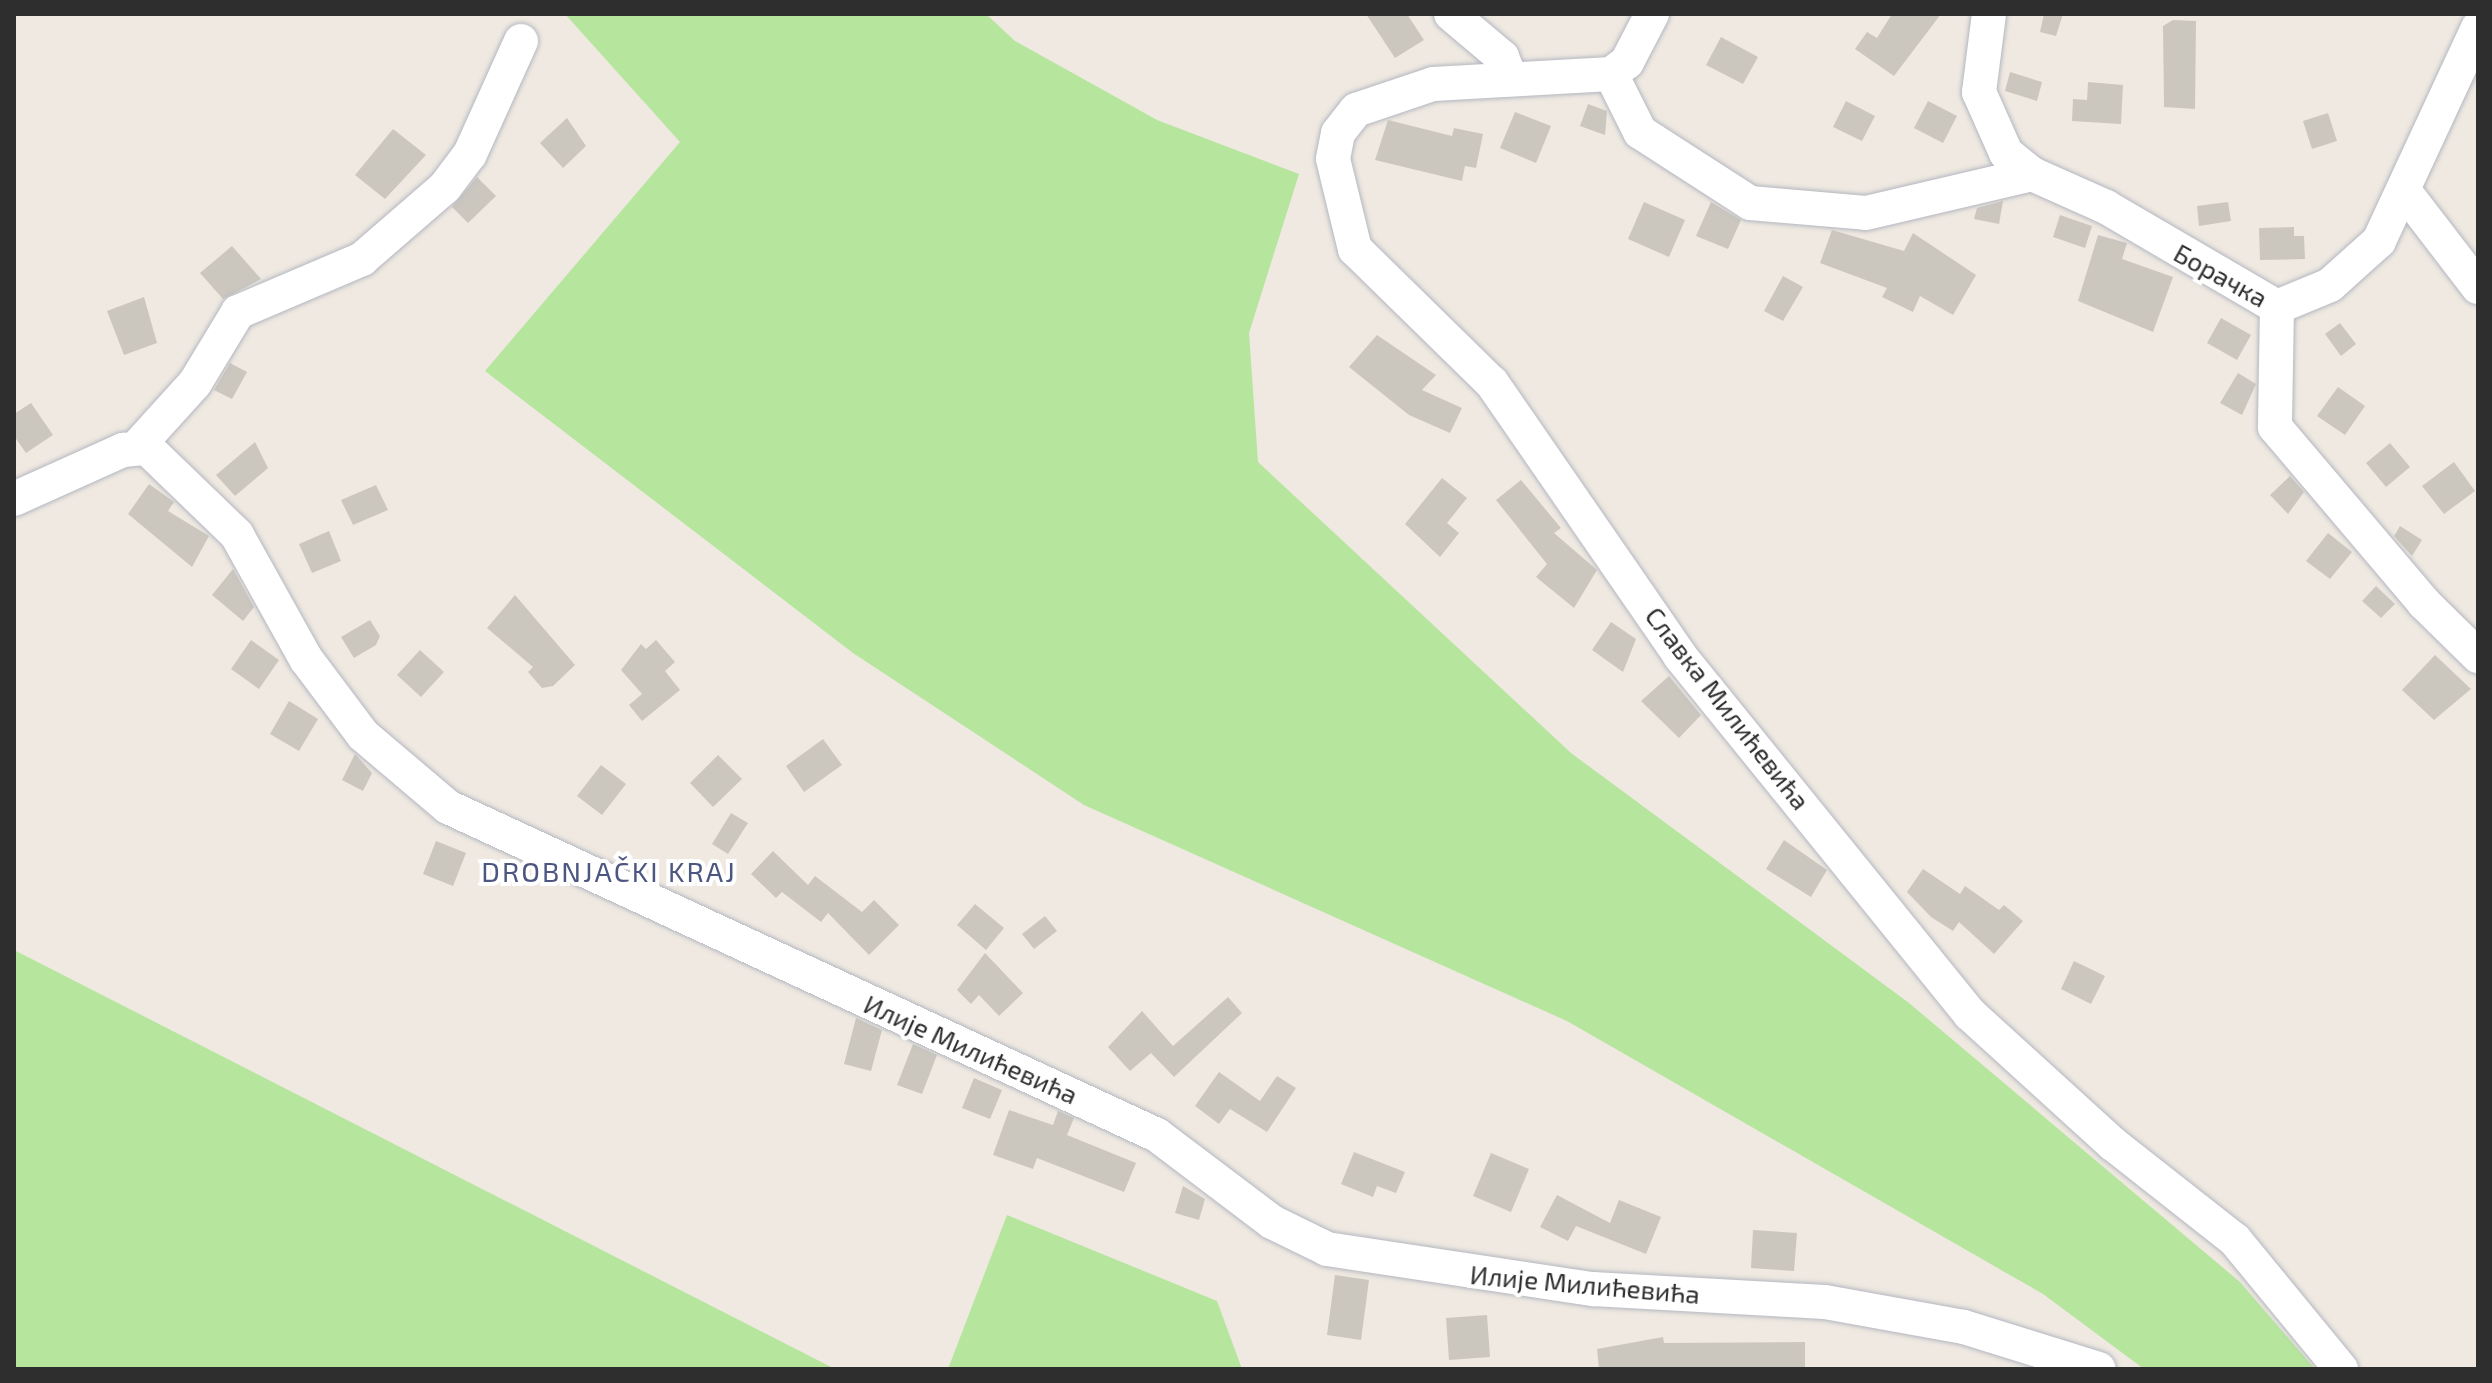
<!DOCTYPE html>
<meta charset="utf-8">
<style>
body{margin:0}
#map{position:relative;width:2492px;height:1383px;overflow:hidden;background:#efe9e1;font-family:"Exo 2",sans-serif}
div>[style]{position:absolute}
[style*='--x']{left:calc(var(--x)*1px);top:calc(var(--y)*1px);width:calc(var(--w)*1px);rotate:calc(var(--a)*1deg)}
.green>*{inset:0;background:#b6e59e}
.building>*{inset:0;background:#cbc7bf}
.roads{filter:drop-shadow(0 0 2px #b4b7c1) drop-shadow(0 0 2px #b4b7c1)}
.minor>*{height:34px;margin:-17px;padding:0 17px;transform-origin:17px;border-radius:17px;background:#fff}
span{translate:-50% -50%;white-space:nowrap;text-align:center;line-height:1.15;-webkit-text-stroke:8px #fff;paint-order:stroke}
.street-label{font-size:26px;color:#2e2e2e}
.neighbourhood-label{font-size:28px;color:#4d5680;letter-spacing:2px}
.frame{position:absolute;inset:0;border:16px solid #2e2e2e;pointer-events:none}
</style>
<div id="map">
<div class="green">
<i style="clip-path:polygon(565px 14px,986px 14px,1015px 41px,1157px 120px,1299px 174px,1249px 333px,1258px 462px,1571px 753px,1909px 1003px,2240px 1282px,2315px 1369px,2144px 1369px,2043px 1294px,1567px 1021px,1084px 805px,853px 653px,485px 371px,680px 142px)"></i>
<i style="clip-path:polygon(14px 950px,835px 1369px,14px 1368px)"></i>
<i style="clip-path:polygon(1007px 1215px,1217px 1301px,1242px 1369px,948px 1369px)"></i>
</div>
<div class="building">
<i style="clip-path:polygon(1366px 14px,1407px 14px,1424px 40px,1395px 58px)"></i>
<i style="clip-path:polygon(1892px 14px,1941px 14px,1894px 76px,1855px 49px,1867px 32px,1877px 38px)"></i>
<i style="clip-path:polygon(2044px 14px,2063px 14px,2056px 36px,2040px 32px)"></i>
<i style="clip-path:polygon(2173px 20px,2196px 21px,2195px 109px,2164px 107px,2163px 26px)"></i>
<i style="clip-path:polygon(1721px 37px,1758px 57px,1743px 84px,1706px 65px)"></i>
<i style="clip-path:polygon(2010px 72px,2042px 82px,2037px 101px,2005px 91px)"></i>
<i style="clip-path:polygon(2088px 82px,2123px 85px,2121px 124px,2072px 121px,2073px 99px,2087px 100px)"></i>
<i style="clip-path:polygon(1846px 101px,1875px 116px,1862px 141px,1833px 127px)"></i>
<i style="clip-path:polygon(1928px 101px,1957px 116px,1943px 143px,1914px 128px)"></i>
<i style="clip-path:polygon(1588px 104px,1607px 111px,1605px 135px,1580px 126px)"></i>
<i style="clip-path:polygon(1515px 112px,1551px 126px,1536px 163px,1500px 148px)"></i>
<i style="clip-path:polygon(2328px 113px,2337px 141px,2312px 149px,2303px 121px)"></i>
<i style="clip-path:polygon(567px 118px,586px 146px,563px 168px,540px 143px)"></i>
<i style="clip-path:polygon(1388px 120px,1452px 136px,1454px 128px,1483px 134px,1476px 168px,1465px 166px,1462px 181px,1375px 160px)"></i>
<i style="clip-path:polygon(393px 129px,426px 155px,385px 199px,355px 175px)"></i>
<i style="clip-path:polygon(477px 177px,496px 196px,468px 223px,452px 207px)"></i>
<i style="clip-path:polygon(2003px 201px,1999px 224px,1974px 219px,1977px 208px)"></i>
<i style="clip-path:polygon(1644px 202px,1685px 220px,1669px 257px,1628px 239px)"></i>
<i style="clip-path:polygon(1711px 202px,1741px 220px,1728px 249px,1696px 236px)"></i>
<i style="clip-path:polygon(2228px 202px,2231px 221px,2199px 226px,2197px 206px)"></i>
<i style="clip-path:polygon(2060px 215px,2092px 226px,2085px 248px,2053px 237px)"></i>
<i style="clip-path:polygon(2294px 227px,2294px 236px,2304px 236px,2305px 259px,2260px 260px,2259px 228px)"></i>
<i style="clip-path:polygon(1832px 230px,1904px 251px,1913px 233px,1976px 275px,1953px 315px,1920px 296px,1913px 312px,1882px 297px,1887px 288px,1820px 263px)"></i>
<i style="clip-path:polygon(2098px 235px,2127px 243px,2122px 259px,2173px 277px,2153px 332px,2078px 301px)"></i>
<i style="clip-path:polygon(232px 246px,261px 279px,223px 299px,200px 273px)"></i>
<i style="clip-path:polygon(1783px 276px,1803px 287px,1783px 321px,1764px 311px)"></i>
<i style="clip-path:polygon(144px 297px,157px 343px,124px 355px,107px 311px)"></i>
<i style="clip-path:polygon(2221px 318px,2251px 335px,2237px 360px,2207px 343px)"></i>
<i style="clip-path:polygon(2340px 323px,2356px 344px,2341px 356px,2325px 334px)"></i>
<i style="clip-path:polygon(1377px 335px,1436px 375px,1422px 390px,1462px 408px,1450px 433px,1409px 415px,1349px 367px)"></i>
<i style="clip-path:polygon(230px 363px,247px 372px,232px 399px,214px 390px)"></i>
<i style="clip-path:polygon(2238px 373px,2256px 384px,2242px 415px,2220px 403px)"></i>
<i style="clip-path:polygon(2338px 387px,2365px 406px,2345px 435px,2317px 416px)"></i>
<i style="clip-path:polygon(31px 403px,53px 435px,26px 453px,14px 436px,14px 414px)"></i>
<i style="clip-path:polygon(255px 442px,268px 468px,235px 496px,216px 475px)"></i>
<i style="clip-path:polygon(2390px 443px,2410px 467px,2386px 487px,2366px 463px)"></i>
<i style="clip-path:polygon(2454px 462px,2475px 491px,2444px 514px,2422px 486px)"></i>
<i style="clip-path:polygon(2290px 476px,2304px 492px,2288px 514px,2270px 495px)"></i>
<i style="clip-path:polygon(1442px 478px,1467px 498px,1447px 523px,1459px 533px,1440px 557px,1405px 524px)"></i>
<i style="clip-path:polygon(1521px 480px,1561px 528px,1554px 533px,1597px 570px,1574px 608px,1536px 577px,1547px 564px,1496px 500px)"></i>
<i style="clip-path:polygon(149px 484px,174px 502px,168px 511px,209px 536px,192px 567px,128px 514px)"></i>
<i style="clip-path:polygon(376px 485px,388px 510px,353px 525px,341px 500px)"></i>
<i style="clip-path:polygon(2400px 526px,2422px 540px,2412px 556px,2394px 536px)"></i>
<i style="clip-path:polygon(329px 531px,341px 561px,312px 573px,299px 544px)"></i>
<i style="clip-path:polygon(2328px 533px,2352px 552px,2330px 579px,2306px 561px)"></i>
<i style="clip-path:polygon(233px 569px,254px 607px,243px 621px,212px 595px)"></i>
<i style="clip-path:polygon(2376px 586px,2395px 604px,2381px 618px,2362px 601px)"></i>
<i style="clip-path:polygon(515px 595px,575px 665px,553px 686px,542px 688px,528px 672px,533px 667px,487px 628px)"></i>
<i style="clip-path:polygon(370px 620px,380px 636px,376px 645px,354px 658px,341px 637px)"></i>
<i style="clip-path:polygon(1611px 622px,1636px 639px,1623px 672px,1592px 650px)"></i>
<i style="clip-path:polygon(251px 640px,279px 660px,259px 689px,231px 669px)"></i>
<i style="clip-path:polygon(656px 640px,675px 662px,665px 671px,680px 690px,642px 721px,629px 705px,642px 694px,621px 670px,641px 644px,646px 649px)"></i>
<i style="clip-path:polygon(420px 650px,444px 672px,421px 697px,397px 675px)"></i>
<i style="clip-path:polygon(2435px 655px,2471px 689px,2434px 720px,2402px 690px)"></i>
<i style="clip-path:polygon(1669px 676px,1701px 715px,1679px 738px,1641px 701px)"></i>
<i style="clip-path:polygon(289px 701px,318px 719px,299px 751px,270px 734px)"></i>
<i style="clip-path:polygon(823px 739px,842px 765px,804px 792px,786px 766px)"></i>
<i style="clip-path:polygon(355px 754px,372px 773px,363px 791px,342px 780px)"></i>
<i style="clip-path:polygon(718px 755px,742px 779px,713px 807px,690px 783px)"></i>
<i style="clip-path:polygon(601px 765px,626px 784px,602px 815px,577px 796px)"></i>
<i style="clip-path:polygon(731px 813px,748px 823px,728px 854px,712px 844px)"></i>
<i style="clip-path:polygon(1784px 840px,1827px 870px,1811px 897px,1766px 869px)"></i>
<i style="clip-path:polygon(436px 841px,466px 853px,453px 886px,423px 874px)"></i>
<i style="clip-path:polygon(773px 851px,808px 885px,815px 876px,862px 912px,874px 900px,899px 925px,869px 955px,828px 913px,821px 922px,782px 892px,776px 898px,751px 874px)"></i>
<i style="clip-path:polygon(1923px 869px,1960px 894px,1965px 886px,1999px 910px,2004px 905px,2023px 921px,1994px 954px,1959px 922px,1953px 931px,1931px 917px,1907px 892px)"></i>
<i style="clip-path:polygon(975px 904px,1004px 928px,986px 950px,957px 925px)"></i>
<i style="clip-path:polygon(1045px 916px,1057px 931px,1034px 949px,1022px 934px)"></i>
<i style="clip-path:polygon(985px 953px,1023px 993px,999px 1016px,979px 995px,971px 1004px,957px 990px)"></i>
<i style="clip-path:polygon(2074px 961px,2105px 976px,2091px 1004px,2061px 989px)"></i>
<i style="clip-path:polygon(1228px 997px,1242px 1013px,1174px 1077px,1151px 1053px,1130px 1071px,1108px 1047px,1142px 1011px,1173px 1046px)"></i>
<i style="clip-path:polygon(856px 1018px,882px 1030px,871px 1071px,844px 1064px)"></i>
<i style="clip-path:polygon(913px 1044px,937px 1055px,922px 1094px,897px 1085px)"></i>
<i style="clip-path:polygon(1219px 1072px,1260px 1101px,1277px 1076px,1296px 1088px,1267px 1132px,1230px 1109px,1219px 1124px,1195px 1106px)"></i>
<i style="clip-path:polygon(974px 1078px,1002px 1090px,990px 1119px,962px 1108px)"></i>
<i style="clip-path:polygon(1009px 1110px,1053px 1125px,1058px 1111px,1074px 1118px,1067px 1135px,1136px 1163px,1124px 1192px,1037px 1158px,1033px 1169px,993px 1155px)"></i>
<i style="clip-path:polygon(1354px 1152px,1405px 1172px,1396px 1193px,1377px 1186px,1373px 1197px,1341px 1184px)"></i>
<i style="clip-path:polygon(1491px 1153px,1529px 1169px,1511px 1212px,1473px 1196px)"></i>
<i style="clip-path:polygon(1183px 1186px,1205px 1199px,1199px 1220px,1175px 1213px)"></i>
<i style="clip-path:polygon(1557px 1195px,1610px 1223px,1619px 1200px,1661px 1217px,1646px 1254px,1576px 1226px,1568px 1241px,1540px 1227px)"></i>
<i style="clip-path:polygon(1753px 1230px,1797px 1233px,1794px 1271px,1751px 1268px)"></i>
<i style="clip-path:polygon(1335px 1275px,1369px 1280px,1361px 1340px,1327px 1335px)"></i>
<i style="clip-path:polygon(1487px 1315px,1490px 1357px,1449px 1360px,1446px 1318px)"></i>
<i style="clip-path:polygon(1663px 1337px,1664px 1343px,1805px 1342px,1805px 1369px,1599px 1369px,1597px 1349px)"></i>
</div>
<div class="roads">
<div class="minor">
<i style="--x:1451;--y:14;--w:67;--a:40.1"></i>
<i style="--x:1502;--y:57;--w:24;--a:68"></i>
<i style="--x:1652;--y:14;--w:54;--a:117.5"></i>
<i style="--x:1627;--y:62;--w:20;--a:143"></i>
<i style="--x:1611;--y:74;--w:178;--a:176.8"></i>
<i style="--x:1433;--y:84;--w:81;--a:161.3"></i>
<i style="--x:1356;--y:110;--w:29;--a:128"></i>
<i style="--x:1338;--y:133;--w:26;--a:101"></i>
<i style="--x:1333;--y:159;--w:93;--a:76.3"></i>
<i style="--x:1355;--y:249;--w:192;--a:44.4"></i>
<i style="--x:1492;--y:383;--w:331;--a:55.4"></i>
<i style="--x:1680;--y:656;--w:461;--a:51"></i>
<i style="--x:1970;--y:1014;--w:193;--a:42.3"></i>
<i style="--x:2113;--y:1144;--w:155;--a:38.2"></i>
<i style="--x:2235;--y:1240;--w:167;--a:50.6"></i>
<i style="--x:1989;--y:14;--w:79;--a:97.3"></i>
<i style="--x:1979;--y:92;--w:67;--a:66.1"></i>
<i style="--x:2006;--y:153;--w:33;--a:39"></i>
<i style="--x:2032;--y:174;--w:81;--a:24"></i>
<i style="--x:2106;--y:207;--w:198;--a:30.3"></i>
<i style="--x:1611;--y:74;--w:65;--a:63.4"></i>
<i style="--x:1640;--y:132;--w:131;--a:32.8"></i>
<i style="--x:1750;--y:203;--w:116;--a:4.9"></i>
<i style="--x:1866;--y:213;--w:171;--a:-13.2"></i>
<i style="--x:2405;--y:192;--w:120;--a:52.5"></i>
<i style="--x:2277;--y:307;--w:120;--a:91"></i>
<i style="--x:2275;--y:427;--w:231;--a:49.7"></i>
<i style="--x:2424;--y:603;--w:76;--a:44.5"></i>
<i style="--x:2277;--y:307;--w:57;--a:-22.5"></i>
<i style="--x:2330;--y:285;--w:66;--a:-41.9"></i>
<i style="--x:2379;--y:241;--w:235;--a:-65.1"></i>
<i style="--x:137;--y:447;--w:86;--a:-47.8"></i>
<i style="--x:195;--y:383;--w:83;--a:-58.8"></i>
<i style="--x:238;--y:312;--w:135;--a:-23.1"></i>
<i style="--x:362;--y:259;--w:110;--a:-40.9"></i>
<i style="--x:445;--y:187;--w:41;--a:-52.9"></i>
<i style="--x:470;--y:154;--w:124;--a:-65.7"></i>
<i style="--x:14;--y:499;--w:120;--a:-24.2"></i>
<i style="--x:123;--y:450;--w:24;--a:-5"></i>
<i style="--x:147;--y:448;--w:125;--a:44"></i>
<i style="--x:237;--y:535;--w:142;--a:60.9"></i>
<i style="--x:306;--y:659;--w:95;--a:53.1"></i>
<i style="--x:363;--y:735;--w:111;--a:40.3"></i>
<i style="--x:448;--y:807;--w:781;--a:24.83"></i>
<i style="--x:1157;--y:1135;--w:144;--a:37.1"></i>
<i style="--x:1272;--y:1222;--w:61;--a:26.1"></i>
<i style="--x:1327;--y:1249;--w:269;--a:8.6"></i>
<i style="--x:1593;--y:1289;--w:232;--a:3.2"></i>
<i style="--x:1825;--y:1302;--w:141;--a:10.2"></i>
<i style="--x:1964;--y:1327;--w:141;--a:17.3"></i>
</div>
</div>
<div class="street-label">
<span style="left:2221px;top:275px;rotate:29deg">Борачка</span>
<span style="left:1728px;top:708px;rotate:52deg">Славка Милићевића</span>
<span style="left:971px;top:1049px;rotate:24deg">Илије Милићевића</span>
<span style="left:1585px;top:1284px;rotate:5deg">Илије Милићевића</span>
</div>
<div class="neighbourhood-label">
<span style="left:609px;top:871px">DROBNJAČKI KRAJ</span>
</div>
<div class="frame"></div>
</div>
